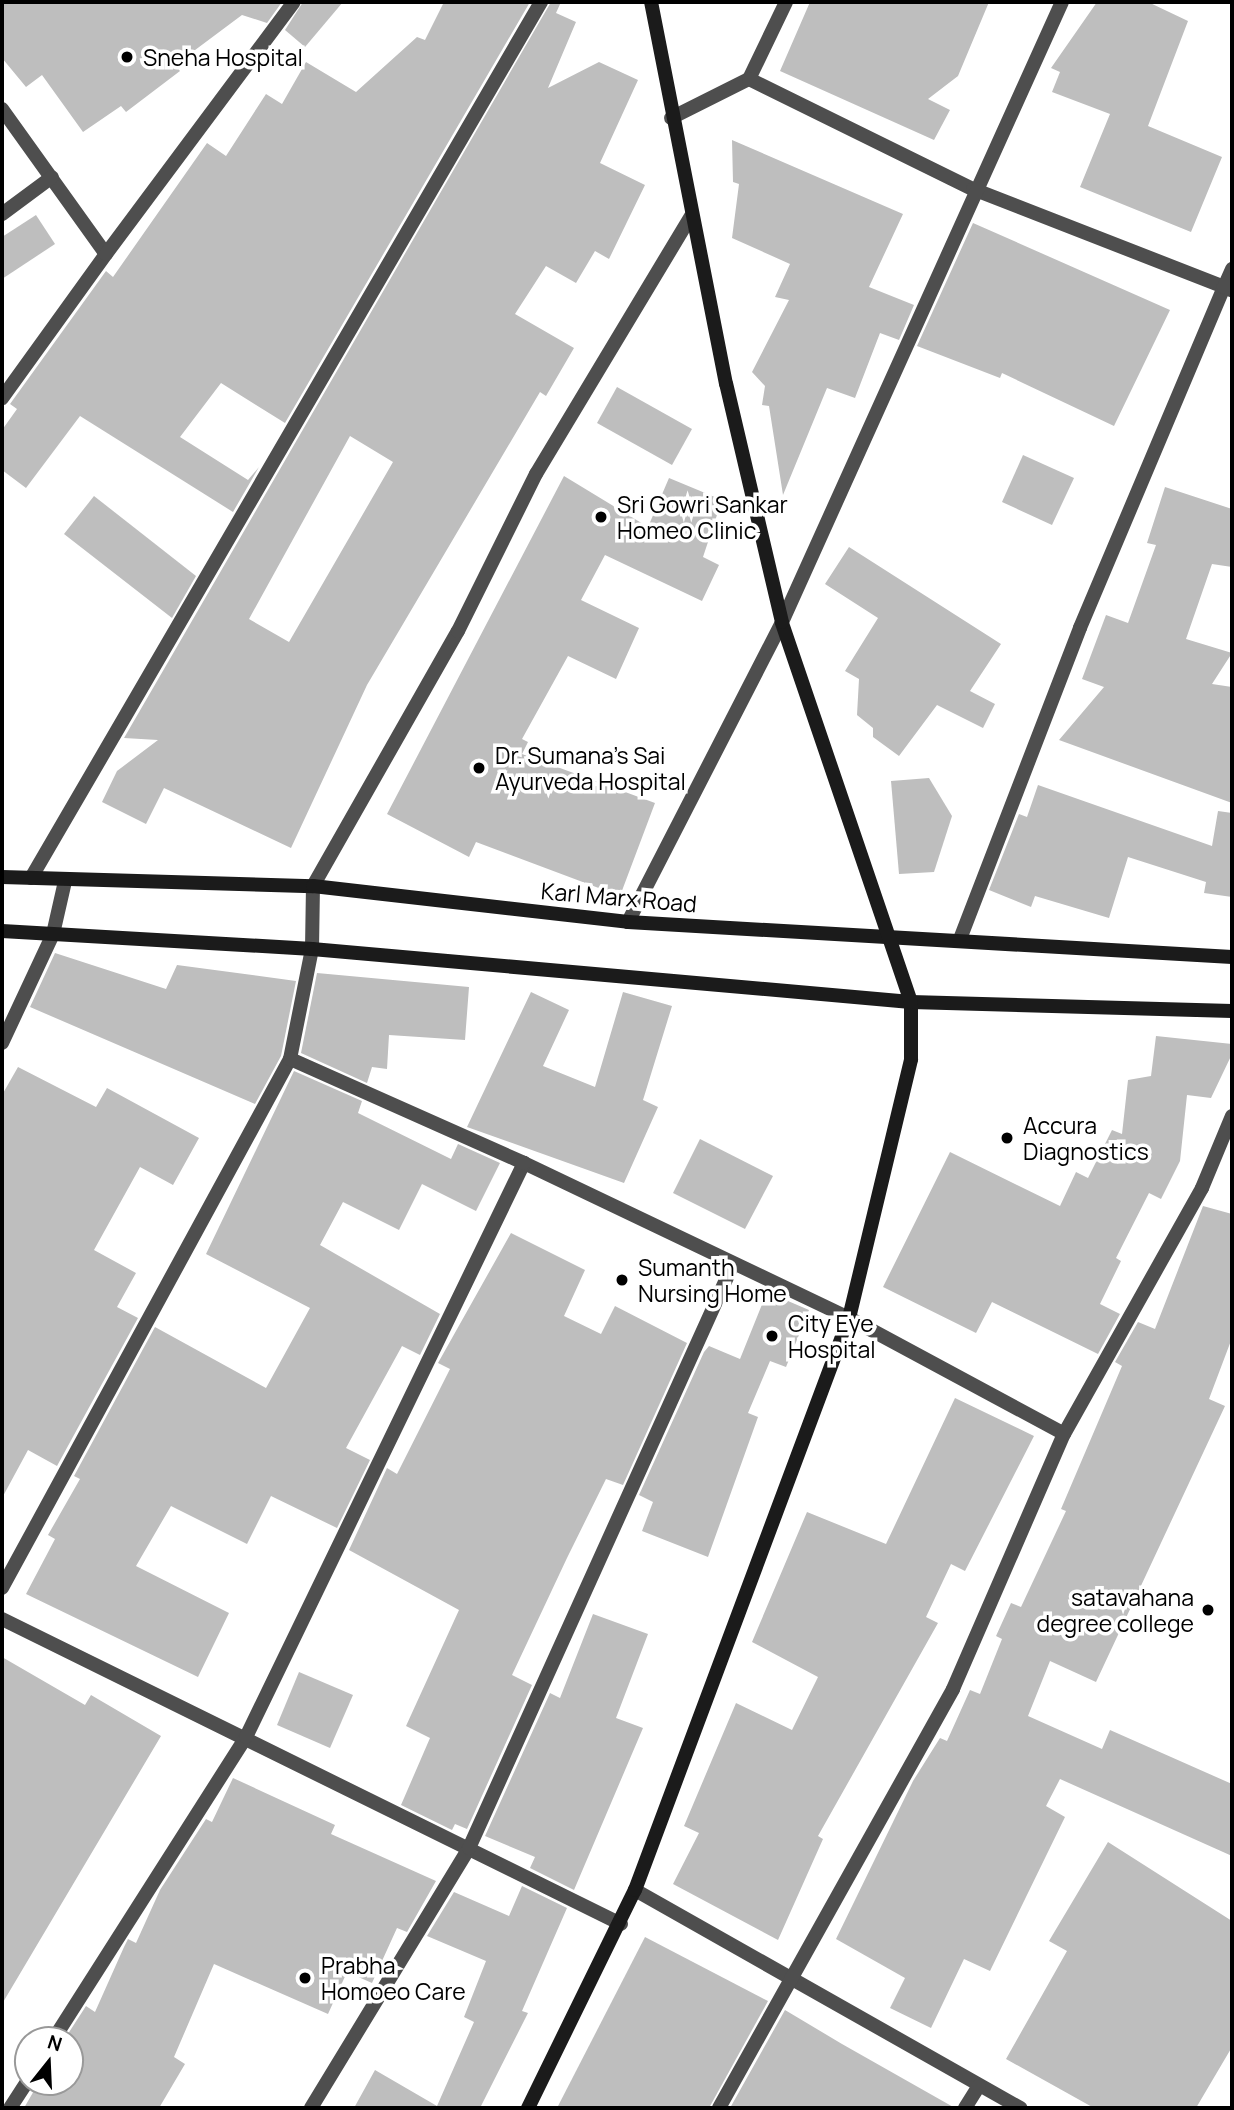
<!DOCTYPE html>
<style>
body{margin:0}
#map{position:relative;width:1234px;height:2110px;overflow:hidden;background:#fff;font-family:Manrope,sans-serif}
div>[style]{position:absolute}
[style*='--x']{left:calc(var(--x)*1px);top:calc(var(--y)*1px);width:calc(var(--w)*1px);rotate:calc(var(--a)*1deg)}
.building>*{inset:0;background:#bebebe}
.street>*{height:14px;margin:-7px;padding:0 7px;transform-origin:7px;border-radius:7px;background:#4e4e4e}
.secondary>*{height:14px;margin:-7px;padding:0 7px;transform-origin:7px;border-radius:7px;background:#1b1b1b}
.dots>*{width:19px;height:19px;translate:-50% -50%;box-sizing:border-box;border:4px solid #fff;border-radius:50%}
span{translate:-50% -50%;white-space:nowrap;text-align:center;line-height:1.15;-webkit-text-stroke:7px #fff;paint-order:stroke}
.poi-label{font-size:23px;color:#000}
.left{translate:0 -50%;text-align:left}
.right{translate:-100% -50%;text-align:right}
.street-label{font-size:23px;color:#000}
.frame{position:absolute;inset:0;border:4px solid #000;pointer-events:none}
.north{position:absolute;left:14px;top:2026px;width:70px;height:70px;box-sizing:border-box;background:#fff;border:2px solid #999;border-radius:50%;rotate:18deg;font-size:19px;font-weight:700;line-height:28px;text-align:center;color:#000}
.north::after{content:'';display:block;margin:auto;width:24px;height:32px;background:#000;clip-path:polygon(50% 0,100% 100%,50% 72%,0 100%)}
</style>
<div id="map">
<div class="building">
<i style="clip-path:polygon(2px 2px,282px 2px,267px 23px,242px 15px,175px 65px,180px 71px,126px 112px,121px 106px,83px 132px,42px 75px,26px 87px,2px 58px)"></i>
<i style="clip-path:polygon(303px 2px,343px 2px,305px 47px,285px 30px)"></i>
<i style="clip-path:polygon(444px 2px,530px 2px,285px 423px,221px 383px,180px 437px,248px 480px,259px 467px,233px 512px,80px 416px,26px 488px,2px 470px,2px 430px,17px 409px,10px 404px,106px 271px,113px 277px,207px 143px,226px 156px,266px 94px,282px 104px,306px 62px,356px 92px,417px 37px,425px 40px)"></i>
<i style="clip-path:polygon(evenodd,551px 2px,561px 2px,556px 13px,576px 22px,548px 88px,599px 62px,638px 80px,600px 163px,645px 185px,609px 259px,595px 251px,576px 283px,546px 266px,515px 314px,574px 348px,546px 396px,540px 392px,367px 685px,291px 848px,164px 788px,146px 824px,102px 802px,117px 771px,158px 740px,124px 738px,551px 2px,350px 436px,393px 462px,289px 642px,249px 619px,350px 436px)"></i>
<i style="clip-path:polygon(810px 2px,989px 2px,958px 76px,928px 99px,950px 110px,934px 140px,780px 71px)"></i>
<i style="clip-path:polygon(1097px 2px,1148px 2px,1188px 21px,1148px 126px,1222px 157px,1191px 232px,1080px 187px,1110px 114px,1052px 92px,1060px 72px,1051px 68px)"></i>
<i style="clip-path:polygon(732px 140px,903px 214px,869px 287px,914px 305px,899px 340px,880px 333px,855px 398px,827px 388px,783px 495px,769px 406px,762px 405px,765px 386px,752px 372px,789px 300px,775px 297px,790px 264px,732px 238px,739px 184px,733px 182px)"></i>
<i style="clip-path:polygon(36px 215px,55px 244px,2px 279px,2px 237px)"></i>
<i style="clip-path:polygon(973px 223px,1170px 310px,1114px 426px,1002px 373px,1000px 378px,917px 346px)"></i>
<i style="clip-path:polygon(617px 387px,692px 429px,672px 465px,597px 423px)"></i>
<i style="clip-path:polygon(1023px 455px,1074px 478px,1052px 525px,1002px 502px)"></i>
<i style="clip-path:polygon(564px 476px,648px 527px,669px 478px,722px 500px,703px 557px,719px 565px,702px 601px,605px 555px,581px 600px,639px 628px,616px 679px,568px 656px,522px 739px,528px 742px,522px 754px,655px 803px,620px 896px,476px 842px,469px 857px,387px 814px)"></i>
<i style="clip-path:polygon(1165px 487px,1232px 509px,1232px 567px,1212px 564px,1186px 639px,1232px 653px,1212px 684px,1232px 687px,1232px 803px,1059px 740px,1104px 687px,1082px 679px,1106px 615px,1128px 623px,1156px 545px,1147px 543px)"></i>
<i style="clip-path:polygon(94px 496px,196px 576px,172px 618px,64px 534px)"></i>
<i style="clip-path:polygon(849px 547px,1001px 644px,970px 691px,995px 704px,983px 728px,937px 705px,899px 756px,873px 737px,873px 728px,857px 715px,859px 679px,845px 671px,878px 618px,825px 584px)"></i>
<i style="clip-path:polygon(929px 778px,952px 816px,934px 872px,899px 874px,891px 781px)"></i>
<i style="clip-path:polygon(1038px 785px,1212px 846px,1218px 811px,1232px 813px,1232px 897px,1204px 893px,1206px 882px,1128px 857px,1109px 918px,1035px 896px,1031px 907px,989px 890px,1019px 814px,1027px 817px)"></i>
<i style="clip-path:polygon(55px 953px,166px 989px,177px 965px,296px 981px,281px 1056px,255px 1104px,30px 1007px)"></i>
<i style="clip-path:polygon(317px 973px,469px 987px,465px 1040px,389px 1035px,387px 1069px,372px 1067px,367px 1083px,301px 1053px)"></i>
<i style="clip-path:polygon(531px 992px,569px 1010px,543px 1066px,595px 1087px,623px 992px,672px 1006px,643px 1100px,658px 1107px,624px 1183px,467px 1127px)"></i>
<i style="clip-path:polygon(1156px 1036px,1232px 1044px,1232px 1054px,1211px 1098px,1187px 1095px,1180px 1161px,1161px 1199px,1149px 1193px,1116px 1258px,1121px 1261px,1100px 1304px,1120px 1314px,1098px 1354px,992px 1302px,976px 1333px,883px 1287px,950px 1152px,1060px 1206px,1076px 1172px,1088px 1178px,1112px 1130px,1122px 1134px,1128px 1080px,1151px 1076px)"></i>
<i style="clip-path:polygon(18px 1067px,96px 1107px,107px 1088px,199px 1138px,173px 1185px,140px 1167px,94px 1250px,136px 1273px,117px 1307px,138px 1318px,57px 1466px,28px 1450px,2px 1498px,2px 1095px)"></i>
<i style="clip-path:polygon(294px 1071px,362px 1101px,358px 1113px,451px 1159px,458px 1144px,500px 1163px,476px 1211px,422px 1184px,399px 1230px,343px 1202px,320px 1245px,440px 1314px,420px 1355px,402px 1346px,346px 1448px,370px 1460px,337px 1528px,271px 1496px,247px 1544px,171px 1506px,136px 1566px,229px 1613px,198px 1677px,26px 1594px,55px 1539px,48px 1535px,80px 1479px,74px 1476px,155px 1327px,266px 1388px,310px 1308px,206px 1254px)"></i>
<i style="clip-path:polygon(700px 1139px,773px 1176px,745px 1229px,673px 1193px)"></i>
<i style="clip-path:polygon(1203px 1206px,1232px 1214px,1232px 1338px,1209px 1399px,1225px 1406px,1096px 1682px,1050px 1661px,1028px 1716px,1102px 1749px,1110px 1730px,1232px 1784px,1232px 1856px,1060px 1779px,1046px 1806px,1065px 1817px,990px 1971px,964px 1959px,931px 2028px,890px 2008px,905px 1978px,836px 1939px,913px 1781px,940px 1738px,947px 1741px,970px 1690px,980px 1694px,1002px 1639px,996px 1636px,1011px 1603px,1021px 1607px,1066px 1511px,1061px 1509px,1122px 1366px,1115px 1362px,1138px 1322px,1155px 1329px)"></i>
<i style="clip-path:polygon(511px 1233px,585px 1270px,564px 1316px,601px 1334px,615px 1306px,687px 1343px,623px 1485px,606px 1479px,567px 1558px,512px 1675px,532px 1685px,467px 1829px,455px 1824px,452px 1830px,401px 1805px,430px 1738px,406px 1726px,459px 1610px,349px 1550px,387px 1468px,397px 1474px,450px 1369px,438px 1363px)"></i>
<i style="clip-path:polygon(767px 1292px,809px 1310px,786px 1367px,770px 1361px,748px 1413px,758px 1417px,708px 1557px,642px 1531px,653px 1502px,639px 1495px,704px 1352px,709px 1346px,740px 1359px)"></i>
<i style="clip-path:polygon(955px 1398px,1034px 1436px,965px 1571px,951px 1564px,926px 1617px,938px 1623px,818px 1836px,823px 1839px,778px 1940px,673px 1884px,699px 1833px,684px 1826px,736px 1703px,792px 1730px,818px 1677px,752px 1642px,807px 1512px,886px 1544px)"></i>
<i style="clip-path:polygon(593px 1614px,648px 1634px,616px 1718px,643px 1728px,574px 1890px,530px 1868px,535px 1857px,485px 1836px,550px 1693px,560px 1698px)"></i>
<i style="clip-path:polygon(2px 1657px,85px 1705px,91px 1695px,161px 1736px,2px 2004px)"></i>
<i style="clip-path:polygon(299px 1672px,353px 1695px,330px 1748px,277px 1725px)"></i>
<i style="clip-path:polygon(233px 1778px,335px 1825px,331px 1834px,436px 1881px,407px 1932px,397px 1928px,372px 1983px,347px 1972px,328px 2014px,214px 1964px,174px 2057px,185px 2064px,159px 2108px,24px 2108px,39px 2082px,70px 2082px,70px 2040px,64px 2040px,86px 2006px,95px 2012px,124px 1947px,128px 1939px,136px 1943px,160px 1890px,206px 1819px,212px 1822px)"></i>
<i style="clip-path:polygon(1108px 1842px,1232px 1921px,1232px 2047px,1196px 2108px,1094px 2108px,1006px 2059px,1067px 1951px,1049px 1941px)"></i>
<i style="clip-path:polygon(522px 1886px,567px 1908px,522px 2011px,528px 2013px,480px 2108px,354px 2108px,375px 2070px,437px 2106px,474px 2022px,464px 2017px,486px 1961px,427px 1936px,454px 1892px,509px 1916px)"></i>
<i style="clip-path:polygon(645px 1937px,768px 2001px,709px 2108px,557px 2108px)"></i>
<i style="clip-path:polygon(785px 2010px,842px 2044px,955px 2108px,730px 2108px)"></i>
</div>
<div class="street">
<i style="--x:749;--y:79;--w:85;--a:-64.3"></i>
<i style="--x:2;--y:109;--w:178;--a:54.4"></i>
<i style="--x:106;--y:254;--w:178;--a:125.8"></i>
<i style="--x:671;--y:118;--w:87;--a:-26.6"></i>
<i style="--x:749;--y:79;--w:250;--a:26.2"></i>
<i style="--x:973;--y:189;--w:269;--a:21.3"></i>
<i style="--x:1224;--y:287;--w:370;--a:112.9"></i>
<i style="--x:1080;--y:628;--w:333;--a:111.1"></i>
<i style="--x:2;--y:214;--w:62;--a:-36.5"></i>
<i style="--x:106;--y:254;--w:314;--a:-53.3"></i>
<i style="--x:1231;--y:290;--w:8;--a:-157"></i>
<i style="--x:1224;--y:287;--w:20;--a:-66"></i>
<i style="--x:31;--y:878;--w:1014;--a:-59.79"></i>
<i style="--x:628;--y:922;--w:337;--a:-62.8"></i>
<i style="--x:782;--y:622;--w:680;--a:-65.7"></i>
<i style="--x:2;--y:1043;--w:120;--a:-64.9"></i>
<i style="--x:53;--y:934;--w:54;--a:-77.2"></i>
<i style="--x:524;--y:1163;--w:360;--a:25.5"></i>
<i style="--x:849;--y:1318;--w:244;--a:28.3"></i>
<i style="--x:2;--y:1588;--w:602;--a:-61.44"></i>
<i style="--x:290;--y:1059;--w:112;--a:-78.7"></i>
<i style="--x:312;--y:949;--w:63;--a:-89.1"></i>
<i style="--x:313;--y:886;--w:293;--a:-60.4"></i>
<i style="--x:458;--y:631;--w:175;--a:-63.6"></i>
<i style="--x:536;--y:474;--w:301;--a:-59"></i>
<i style="--x:2;--y:1619;--w:690;--a:26.23"></i>
<i style="--x:635;--y:1890;--w:443;--a:29.5"></i>
<i style="--x:53;--y:2040;--w:359;--a:-57.5"></i>
<i style="--x:246;--y:1737;--w:638;--a:-64.16"></i>
<i style="--x:524;--y:1163;--w:256;--a:-156"></i>
<i style="--x:10;--y:2108;--w:33;--a:-57"></i>
<i style="--x:311;--y:2108;--w:304;--a:-58.7"></i>
<i style="--x:469;--y:1848;--w:641;--a:-65.67"></i>
<i style="--x:719;--y:2108;--w:480;--a:-60.8"></i>
<i style="--x:953;--y:1689;--w:278;--a:-66.5"></i>
<i style="--x:1064;--y:1434;--w:282;--a:-60.7"></i>
<i style="--x:1202;--y:1188;--w:78;--a:-67.4"></i>
<i style="--x:965;--y:2108;--w:26;--a:-58"></i>
</div>
<div class="secondary">
<i style="--x:2;--y:877;--w:311;--a:1.7"></i>
<i style="--x:313;--y:886;--w:317;--a:6.5"></i>
<i style="--x:628;--y:922;--w:605;--a:3.32"></i>
<i style="--x:2;--y:931;--w:311;--a:3.3"></i>
<i style="--x:312;--y:949;--w:601;--a:5.06"></i>
<i style="--x:911;--y:1002;--w:321;--a:1.6"></i>
<i style="--x:528;--y:2108;--w:243;--a:-63.9"></i>
<i style="--x:635;--y:1890;--w:611;--a:-69.49"></i>
<i style="--x:849;--y:1318;--w:266;--a:-76.5"></i>
<i style="--x:911;--y:1059;--w:57;--a:-90"></i>
<i style="--x:911;--y:1002;--w:401;--a:-108.8"></i>
<i style="--x:782;--y:622;--w:244;--a:-103.2"></i>
<i style="--x:726;--y:384;--w:389;--a:-101.1"></i>
</div>
<div class="dots">
<i style="left:127px;top:57px;background:#000"></i>
<i style="left:601px;top:517px;background:#000"></i>
<i style="left:479px;top:768px;background:#000"></i>
<i style="left:1007px;top:1138px;background:#000"></i>
<i style="left:622px;top:1280px;background:#000"></i>
<i style="left:772px;top:1336px;background:#000"></i>
<i style="left:1208px;top:1610px;background:#000"></i>
<i style="left:305px;top:1978px;background:#000"></i>
</div>
<div class="poi-label">
<span class="left" style="left:143px;top:57px">Sneha Hospital</span>
<span class="left" style="left:617px;top:517px">Sri Gowri Sankar<br>Homeo Clinic</span>
<span class="left" style="left:495px;top:768px">Dr. Sumana's Sai<br>Ayurveda Hospital</span>
<span class="left" style="left:1023px;top:1138px">Accura<br>Diagnostics</span>
<span class="left" style="left:638px;top:1280px">Sumanth<br>Nursing Home</span>
<span class="left" style="left:788px;top:1336px">City Eye<br>Hospital</span>
<span class="right" style="left:1194px;top:1610px">satavahana<br>degree college</span>
<span class="left" style="left:321px;top:1978px">Prabha<br>Homoeo Care</span>
</div>
<div class="street-label">
<span style="left:619px;top:897px;rotate:5deg">Karl Marx Road</span>
</div>
<div class="frame"></div>
<div class="north">N</div>
</div>
